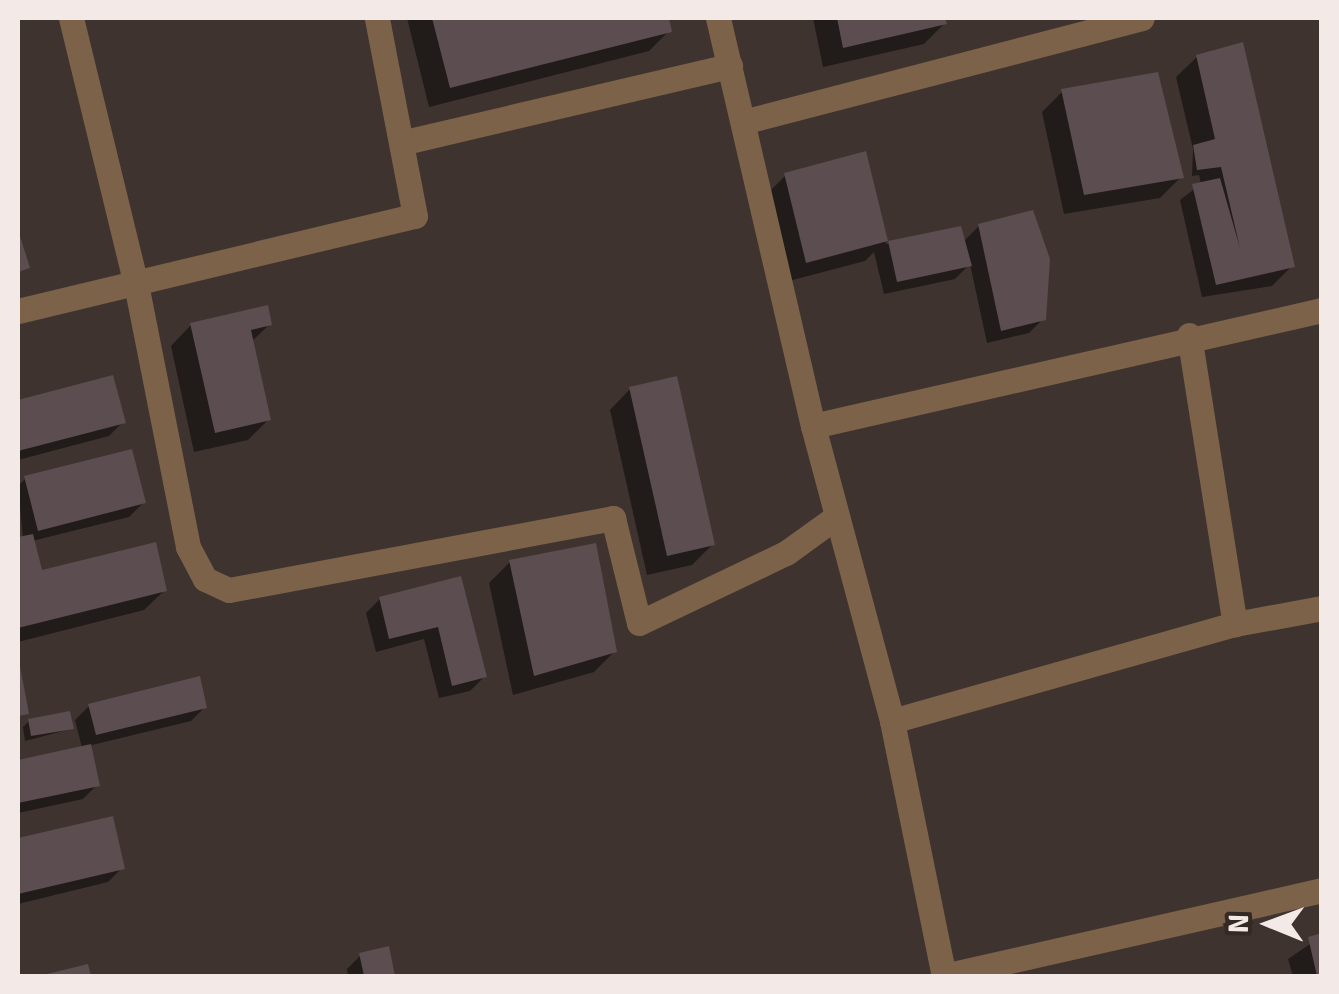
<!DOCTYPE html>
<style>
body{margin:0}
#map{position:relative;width:1339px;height:994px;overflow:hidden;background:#3f332f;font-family:Signika,sans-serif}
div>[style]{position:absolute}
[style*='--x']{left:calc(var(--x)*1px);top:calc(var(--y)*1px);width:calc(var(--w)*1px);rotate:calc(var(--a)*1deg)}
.shadow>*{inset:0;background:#0007}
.building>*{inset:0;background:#5b4d50}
.minor>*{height:25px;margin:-12.5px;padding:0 12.5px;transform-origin:12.5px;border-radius:12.5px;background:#7c6249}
span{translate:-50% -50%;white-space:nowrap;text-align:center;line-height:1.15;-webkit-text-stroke:9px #352925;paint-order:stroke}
.frame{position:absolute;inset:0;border:20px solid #f3eae8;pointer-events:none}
.north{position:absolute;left:1219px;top:874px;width:100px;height:100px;-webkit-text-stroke:8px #352925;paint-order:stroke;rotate:271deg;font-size:28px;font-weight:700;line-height:40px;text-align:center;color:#f3eae8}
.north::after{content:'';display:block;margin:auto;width:35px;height:45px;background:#f3eae8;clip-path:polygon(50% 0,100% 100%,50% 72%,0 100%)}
</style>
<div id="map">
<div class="shadow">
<i style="clip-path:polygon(407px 18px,666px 18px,669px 31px,649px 51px,429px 107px)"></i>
<i style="clip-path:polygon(813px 18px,942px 18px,944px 24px,924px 44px,823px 67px)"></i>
<i style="clip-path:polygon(1197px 57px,1292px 266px,1272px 286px,1202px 297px,1180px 200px,1201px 184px,1199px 175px,1192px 176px,1193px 149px,1176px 77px)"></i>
<i style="clip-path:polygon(1062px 92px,1181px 177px,1160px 198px,1064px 214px,1042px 112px)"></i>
<i style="clip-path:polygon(865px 155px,886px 244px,959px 228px,963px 242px,979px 226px,1044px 318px,1029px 333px,987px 343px,970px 264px,955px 279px,884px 294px,874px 252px,865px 261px,785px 282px,765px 196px,785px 176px)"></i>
<i style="clip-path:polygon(270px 324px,251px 342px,269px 419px,248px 440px,194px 452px,171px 346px,191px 325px)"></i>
<i style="clip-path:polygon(112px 378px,123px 422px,109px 436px,18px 460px,18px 402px)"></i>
<i style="clip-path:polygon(630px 389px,713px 544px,692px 565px,647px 575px,610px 410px)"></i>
<i style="clip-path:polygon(26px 478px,143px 503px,129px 517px,32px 541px,40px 573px,165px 590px,144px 610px,18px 642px,18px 540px,23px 538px,18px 486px)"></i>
<i style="clip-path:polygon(510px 562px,615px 651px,594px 672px,513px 695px,489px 583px)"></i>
<i style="clip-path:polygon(459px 579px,484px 677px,470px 691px,439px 698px,424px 639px,376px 652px,366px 613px,380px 599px)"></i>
<i style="clip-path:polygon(89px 706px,205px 707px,191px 721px,88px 746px,97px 785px,83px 799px,18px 813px,18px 762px,82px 748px,75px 720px)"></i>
<i style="clip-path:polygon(29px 721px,71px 729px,25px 741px,23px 727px)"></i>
<i style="clip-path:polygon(111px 819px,122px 868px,108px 882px,18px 904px,18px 841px)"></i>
<i style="clip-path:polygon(1322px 936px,1322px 976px,1293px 976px,1288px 959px)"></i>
<i style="clip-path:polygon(387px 949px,393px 976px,348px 976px,347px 969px,361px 955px)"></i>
</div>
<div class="building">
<i style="clip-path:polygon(432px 18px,669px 18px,672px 32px,450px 88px)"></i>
<i style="clip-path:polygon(837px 18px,945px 18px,947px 24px,843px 48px)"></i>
<i style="clip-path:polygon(1243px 42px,1295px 267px,1216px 285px,1192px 184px,1220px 178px,1240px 248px,1221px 167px,1197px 170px,1193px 145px,1215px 139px,1196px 55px)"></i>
<i style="clip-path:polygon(1158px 72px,1184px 178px,1084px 195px,1061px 89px)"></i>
<i style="clip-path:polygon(866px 151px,888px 241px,806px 263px,784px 173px)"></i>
<i style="clip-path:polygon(1033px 210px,1050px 259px,1046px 320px,1001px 331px,978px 224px)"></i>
<i style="clip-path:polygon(961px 226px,972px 266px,897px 282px,888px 241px)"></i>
<i style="clip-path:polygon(18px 230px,30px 268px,18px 272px)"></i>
<i style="clip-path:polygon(268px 305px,272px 325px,251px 330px,271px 420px,215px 433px,190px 323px)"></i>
<i style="clip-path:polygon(113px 375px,126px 423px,18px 451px,18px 400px)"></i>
<i style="clip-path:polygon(677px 376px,715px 545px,667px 556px,629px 387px)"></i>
<i style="clip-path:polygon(132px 449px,146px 503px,38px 531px,24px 476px)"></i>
<i style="clip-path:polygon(33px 534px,42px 570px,156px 542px,167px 591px,18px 628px,18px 537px)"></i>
<i style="clip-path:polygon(596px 543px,617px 652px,534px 676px,509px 560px)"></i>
<i style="clip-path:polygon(461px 576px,487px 677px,452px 686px,438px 627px,389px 639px,379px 597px)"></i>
<i style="clip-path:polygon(19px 661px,29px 714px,18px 716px,18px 662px)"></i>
<i style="clip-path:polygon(200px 676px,207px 708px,96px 735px,88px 704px)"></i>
<i style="clip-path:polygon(70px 711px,74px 729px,31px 736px,28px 719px)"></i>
<i style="clip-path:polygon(91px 744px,100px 786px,18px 803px,18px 760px)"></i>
<i style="clip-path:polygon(113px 816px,125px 869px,18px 894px,18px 838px)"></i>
<i style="clip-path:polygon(1322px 933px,1322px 976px,1317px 976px,1308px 937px)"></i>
<i style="clip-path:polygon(389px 946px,395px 976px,364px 976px,359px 953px)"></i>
<i style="clip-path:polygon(88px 964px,91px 976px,43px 976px,43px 975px)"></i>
</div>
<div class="minor">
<i style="--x:71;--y:18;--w:274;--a:76.3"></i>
<i style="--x:136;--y:284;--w:268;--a:78.8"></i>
<i style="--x:188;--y:547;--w:36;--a:62"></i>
<i style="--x:205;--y:579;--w:26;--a:25"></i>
<i style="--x:229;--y:590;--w:391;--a:-10.6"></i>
<i style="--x:613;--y:518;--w:108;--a:76.1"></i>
<i style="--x:639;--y:623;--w:163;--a:-25.5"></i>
<i style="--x:786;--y:553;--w:62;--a:-35.8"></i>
<i style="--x:718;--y:18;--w:419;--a:76.9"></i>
<i style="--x:813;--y:426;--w:305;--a:75"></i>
<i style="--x:892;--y:721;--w:260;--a:78.5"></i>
<i style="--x:743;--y:122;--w:412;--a:-14.6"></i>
<i style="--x:405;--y:142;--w:334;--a:-13.2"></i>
<i style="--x:18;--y:311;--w:408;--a:-13.5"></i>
<i style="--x:415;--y:216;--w:202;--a:-100.9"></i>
<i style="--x:1189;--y:335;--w:293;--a:81"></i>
<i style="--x:813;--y:426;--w:522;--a:-12.84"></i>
<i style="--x:892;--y:721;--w:356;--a:-15.8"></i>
<i style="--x:1235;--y:624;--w:88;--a:-10.4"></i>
<i style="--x:944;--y:976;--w:388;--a:-12.8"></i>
</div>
<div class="frame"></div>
<div class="north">N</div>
</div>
